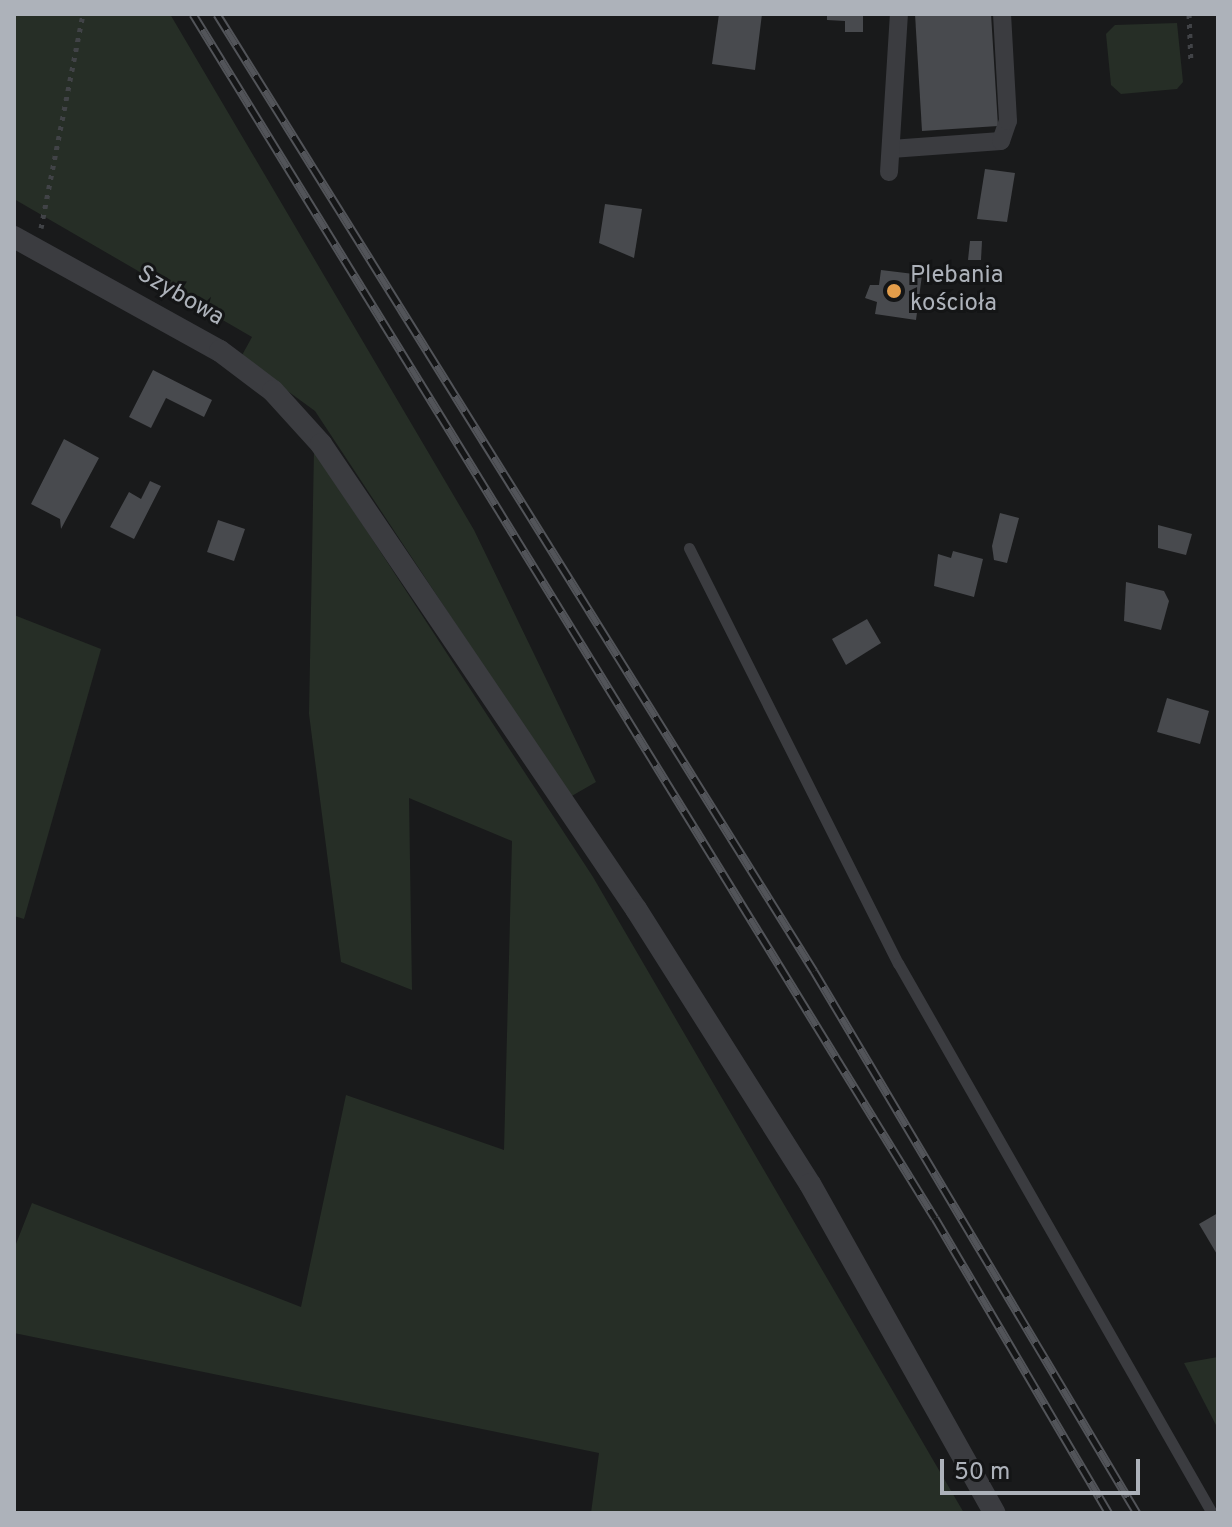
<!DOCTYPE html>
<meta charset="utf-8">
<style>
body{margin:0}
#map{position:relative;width:1232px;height:1527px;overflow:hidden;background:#191a1b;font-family:Overpass,sans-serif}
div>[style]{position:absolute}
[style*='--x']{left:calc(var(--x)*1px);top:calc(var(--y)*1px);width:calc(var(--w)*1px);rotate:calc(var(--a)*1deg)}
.green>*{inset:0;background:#262e26}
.building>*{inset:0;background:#484a4e}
.path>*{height:5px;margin-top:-2.5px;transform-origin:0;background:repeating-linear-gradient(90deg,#414347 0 4px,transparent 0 10px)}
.service>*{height:11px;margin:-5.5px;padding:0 5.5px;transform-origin:5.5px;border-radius:5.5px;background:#3b3c40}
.pedestrian>*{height:18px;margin:-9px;padding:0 9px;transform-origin:9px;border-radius:9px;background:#3b3c40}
.minor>*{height:22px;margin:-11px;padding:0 11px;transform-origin:11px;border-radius:11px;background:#3b3c40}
.rail>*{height:9px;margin-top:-4.5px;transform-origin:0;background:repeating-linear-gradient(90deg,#141516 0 18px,#525459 0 36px);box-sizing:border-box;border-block:2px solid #525459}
.dots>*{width:22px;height:22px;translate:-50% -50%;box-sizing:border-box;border:4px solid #141516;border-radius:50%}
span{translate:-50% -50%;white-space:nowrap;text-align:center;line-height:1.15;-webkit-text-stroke:6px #141516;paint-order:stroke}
.poi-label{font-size:24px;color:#adb2ba}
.left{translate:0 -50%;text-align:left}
.street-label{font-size:24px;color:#adb2ba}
.frame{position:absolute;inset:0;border:16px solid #adb2ba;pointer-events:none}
.scale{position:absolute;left:940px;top:1459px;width:200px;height:36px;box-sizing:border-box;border:4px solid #adb2ba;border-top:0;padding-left:10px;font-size:24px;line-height:28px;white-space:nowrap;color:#adb2ba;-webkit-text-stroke:6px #141516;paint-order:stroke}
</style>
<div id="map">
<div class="green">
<i style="clip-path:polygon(14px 14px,170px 14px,474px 530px,596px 782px,570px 797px,315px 411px,241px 357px,252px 337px,14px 199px)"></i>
<i style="clip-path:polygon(1177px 23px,1183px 82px,1177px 89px,1121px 94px,1111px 85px,1106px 34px,1115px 25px)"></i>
<i style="clip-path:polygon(314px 450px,593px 877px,964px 1513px,591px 1513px,599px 1453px,14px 1333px,14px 1249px,32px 1203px,301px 1307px,346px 1095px,504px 1150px,512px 841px,409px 798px,412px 990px,341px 962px,309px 714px)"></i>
<i style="clip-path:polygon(14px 615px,101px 649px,24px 919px,14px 916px)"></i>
<i style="clip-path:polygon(1218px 1357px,1218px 1429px,1184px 1363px)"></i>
</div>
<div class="building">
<i style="clip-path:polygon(719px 14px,762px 14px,755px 70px,712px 64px)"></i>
<i style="clip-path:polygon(827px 14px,863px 14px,863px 32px,845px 32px,845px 21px,827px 20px)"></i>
<i style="clip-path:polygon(915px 14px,991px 14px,998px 126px,922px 131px)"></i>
<i style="clip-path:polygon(985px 169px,1015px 173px,1007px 222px,977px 219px)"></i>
<i style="clip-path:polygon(605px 204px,642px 209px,634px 258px,599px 243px)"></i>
<i style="clip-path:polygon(970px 241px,982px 241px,981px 260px,968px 260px)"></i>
<i style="clip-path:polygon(881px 270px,922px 275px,916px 320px,875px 314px,877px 302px,865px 298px,870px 285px,879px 285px)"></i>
<i style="clip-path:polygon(153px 370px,212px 400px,204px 417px,166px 398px,151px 428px,129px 417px)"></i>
<i style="clip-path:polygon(64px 439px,99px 458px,61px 529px,60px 519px,31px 504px)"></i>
<i style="clip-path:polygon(150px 481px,161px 486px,134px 539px,110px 527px,129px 492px,141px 499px)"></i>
<i style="clip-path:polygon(1000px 513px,1019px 518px,1007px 563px,994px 560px,992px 546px)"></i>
<i style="clip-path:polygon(218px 520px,245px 529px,234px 561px,207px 552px)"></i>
<i style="clip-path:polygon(1158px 525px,1192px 534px,1186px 555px,1158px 548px)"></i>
<i style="clip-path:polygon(953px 551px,983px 559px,974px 597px,934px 586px,938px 554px,951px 558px)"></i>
<i style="clip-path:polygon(1126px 582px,1164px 591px,1169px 601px,1161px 630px,1124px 621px)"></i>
<i style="clip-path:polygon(867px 619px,881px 643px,846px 665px,832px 639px)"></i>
<i style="clip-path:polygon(1167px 698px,1209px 711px,1200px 744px,1157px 732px)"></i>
<i style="clip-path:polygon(1218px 1213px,1218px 1256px,1199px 1224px)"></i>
</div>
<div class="path">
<i style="--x:1189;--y:14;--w:49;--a:87.7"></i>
<i style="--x:41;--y:228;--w:218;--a:-78.9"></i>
</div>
<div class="service">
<i style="--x:689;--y:548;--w:465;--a:63.3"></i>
<i style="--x:898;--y:963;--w:633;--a:60.28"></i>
</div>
<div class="pedestrian">
<i style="--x:891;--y:149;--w:110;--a:-4.2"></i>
<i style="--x:1001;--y:141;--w:21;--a:-71"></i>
<i style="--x:1008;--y:121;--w:107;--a:-93.2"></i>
<i style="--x:889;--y:172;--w:158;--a:-86.4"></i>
</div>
<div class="minor">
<i style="--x:14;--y:237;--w:235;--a:29"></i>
<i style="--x:220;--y:351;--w:66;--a:37"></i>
<i style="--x:273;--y:391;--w:72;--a:47.8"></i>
<i style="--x:321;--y:444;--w:562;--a:55.89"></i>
<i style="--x:636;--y:909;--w:325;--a:57.7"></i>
<i style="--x:810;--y:1184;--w:377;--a:60.7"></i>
</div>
<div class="rail">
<i style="--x:193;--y:14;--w:1414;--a:58.36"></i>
<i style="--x:935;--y:1218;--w:342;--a:59.5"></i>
<i style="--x:217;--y:14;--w:1128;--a:58.04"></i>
<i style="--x:814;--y:971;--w:631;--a:59.21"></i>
</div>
<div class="dots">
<i style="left:894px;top:291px;background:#e39d4a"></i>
</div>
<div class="poi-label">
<span class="left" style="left:910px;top:291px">Plebania<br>kościoła</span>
</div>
<div class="street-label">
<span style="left:180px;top:297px;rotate:30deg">Szybowa</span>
</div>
<div class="frame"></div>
<div class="scale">50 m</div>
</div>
